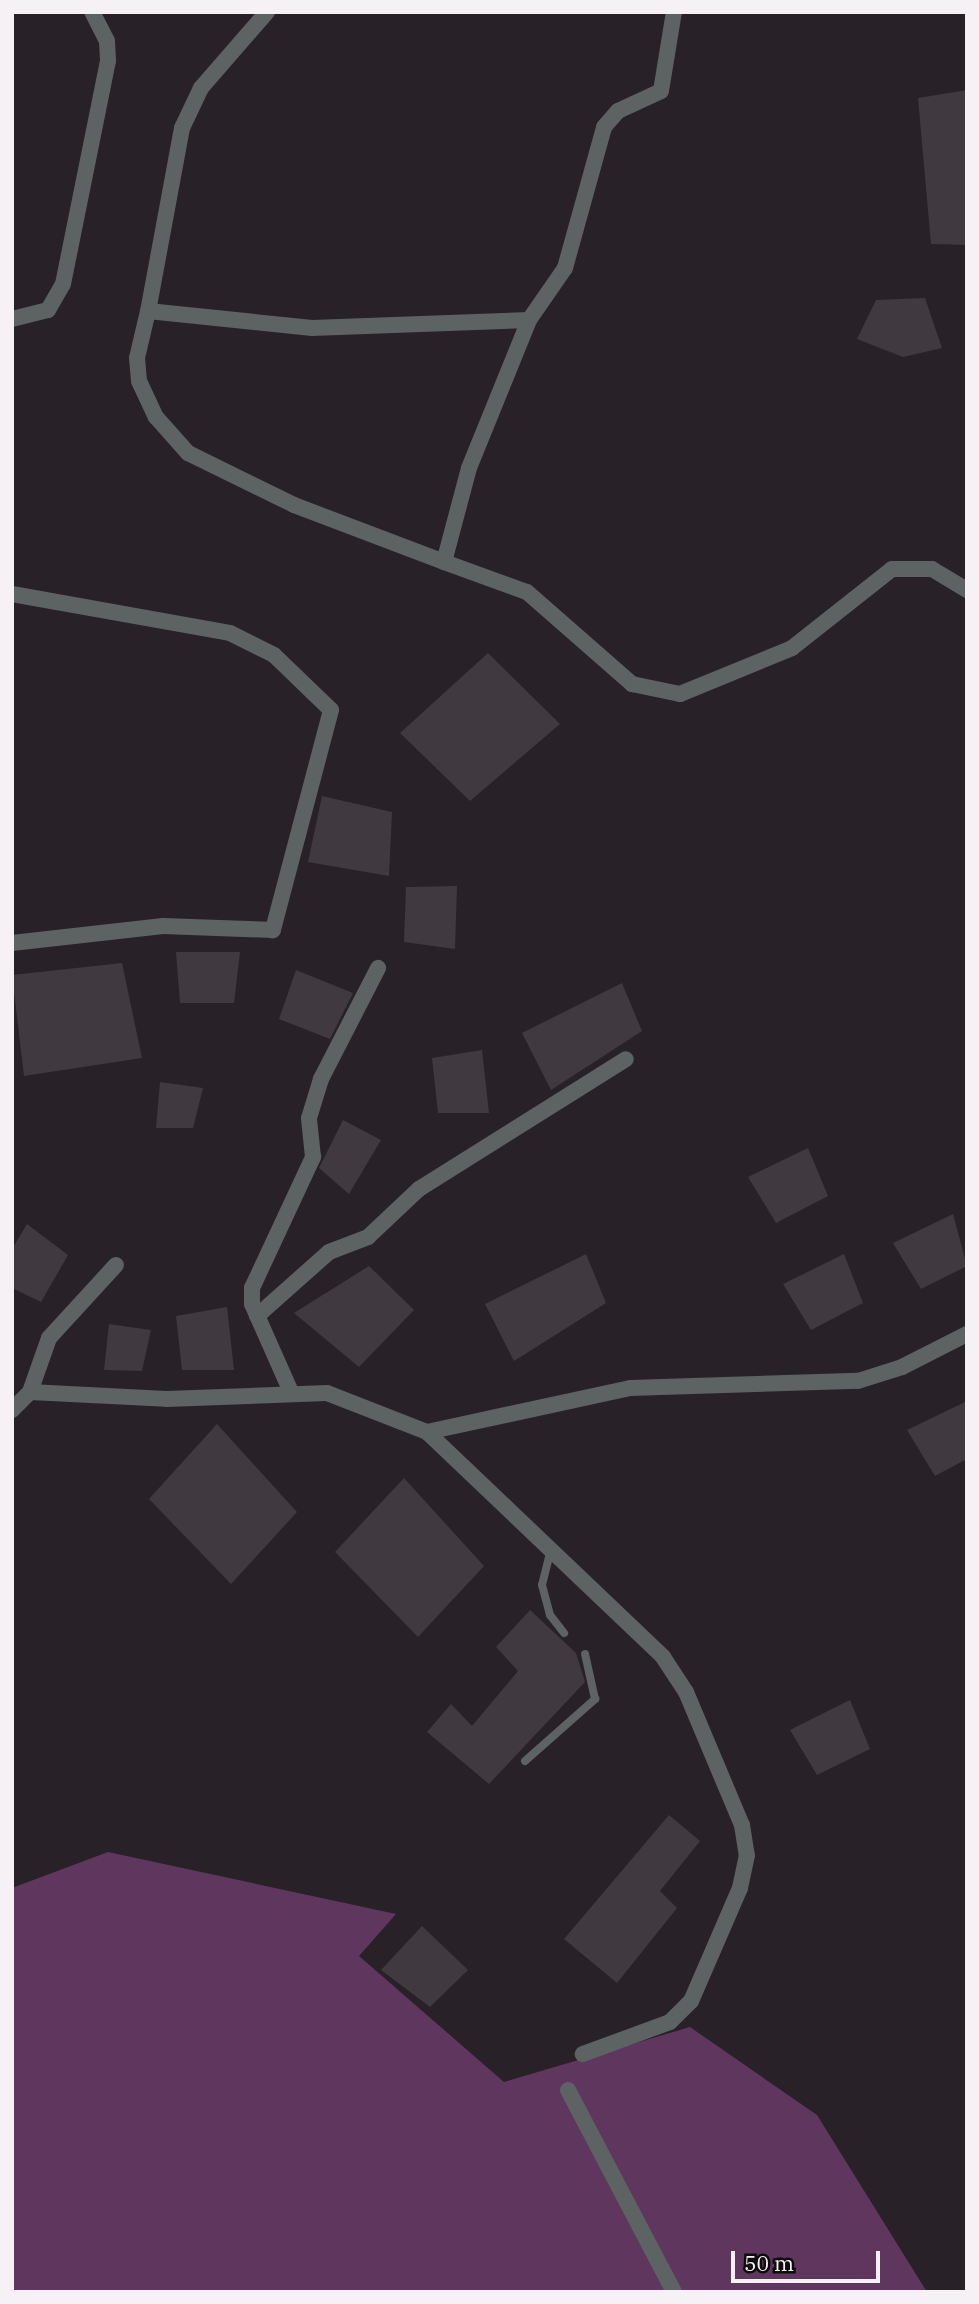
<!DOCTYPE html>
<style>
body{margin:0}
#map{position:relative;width:979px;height:2304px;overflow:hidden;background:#282127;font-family:"IBM Plex Serif",serif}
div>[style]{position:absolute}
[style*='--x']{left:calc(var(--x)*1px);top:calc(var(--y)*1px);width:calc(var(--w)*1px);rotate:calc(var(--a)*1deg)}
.forest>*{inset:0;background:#5f365e}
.building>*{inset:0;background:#403940}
.service>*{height:8px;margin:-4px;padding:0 4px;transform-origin:4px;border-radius:4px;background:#5d6263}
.minor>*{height:16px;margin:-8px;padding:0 8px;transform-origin:8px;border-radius:8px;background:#5d6263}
span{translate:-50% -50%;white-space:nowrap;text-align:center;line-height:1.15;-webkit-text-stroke:6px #0f0c0e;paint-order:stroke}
.frame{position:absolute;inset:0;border:14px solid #f5f1f5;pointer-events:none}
.scale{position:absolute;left:731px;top:2251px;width:149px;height:32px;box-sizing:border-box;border:4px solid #f5f1f5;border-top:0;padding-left:9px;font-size:21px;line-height:24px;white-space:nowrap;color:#f5f1f5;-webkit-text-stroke:5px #0f0c0e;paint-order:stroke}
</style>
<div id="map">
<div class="forest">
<i style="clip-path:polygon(108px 1852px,396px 1914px,359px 1956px,504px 2082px,690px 2027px,817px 2115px,927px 2292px,12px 2292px,12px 1888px)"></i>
</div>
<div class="building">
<i style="clip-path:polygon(967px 90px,967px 245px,931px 244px,918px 98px)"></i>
<i style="clip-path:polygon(925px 298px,942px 348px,903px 357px,857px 339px,876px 300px)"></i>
<i style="clip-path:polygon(488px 653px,560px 724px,470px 801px,400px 733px)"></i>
<i style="clip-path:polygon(322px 796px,392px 812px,389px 876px,308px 862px)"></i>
<i style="clip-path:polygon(457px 886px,455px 949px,404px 942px,406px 887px)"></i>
<i style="clip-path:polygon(176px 952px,240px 952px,234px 1003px,180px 1003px)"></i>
<i style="clip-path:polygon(122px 963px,142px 1058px,24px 1076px,12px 975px)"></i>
<i style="clip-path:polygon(296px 970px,353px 993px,330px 1039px,279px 1019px)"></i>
<i style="clip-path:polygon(622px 983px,642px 1031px,551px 1090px,522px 1033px)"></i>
<i style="clip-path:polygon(482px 1050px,489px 1113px,438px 1113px,432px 1058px)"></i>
<i style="clip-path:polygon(160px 1082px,203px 1088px,193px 1128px,156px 1128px)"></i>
<i style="clip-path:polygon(343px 1120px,381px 1140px,349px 1194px,319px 1168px)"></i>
<i style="clip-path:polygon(808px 1148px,828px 1196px,776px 1223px,748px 1177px)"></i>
<i style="clip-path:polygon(953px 1214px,967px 1266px,921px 1289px,893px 1243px)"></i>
<i style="clip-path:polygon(27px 1224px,68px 1255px,41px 1302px,12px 1288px,12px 1249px)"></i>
<i style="clip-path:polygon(586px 1254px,606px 1303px,514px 1361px,485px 1304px)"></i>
<i style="clip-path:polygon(844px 1254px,863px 1303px,811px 1330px,783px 1284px)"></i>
<i style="clip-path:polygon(369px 1266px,414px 1310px,359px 1367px,294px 1313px)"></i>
<i style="clip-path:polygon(227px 1307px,234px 1370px,182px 1370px,176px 1316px)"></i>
<i style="clip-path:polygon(109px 1324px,151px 1330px,142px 1371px,104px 1370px)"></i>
<i style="clip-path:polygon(967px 1401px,967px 1459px,935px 1476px,907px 1430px)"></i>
<i style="clip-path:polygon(217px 1424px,297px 1512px,231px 1584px,149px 1499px)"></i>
<i style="clip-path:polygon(404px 1478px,484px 1566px,418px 1637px,335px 1552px)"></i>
<i style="clip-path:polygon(530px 1610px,576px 1653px,585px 1682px,489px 1784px,427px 1732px,451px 1704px,472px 1726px,518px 1671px,496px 1647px)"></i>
<i style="clip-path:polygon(850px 1700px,870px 1749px,817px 1775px,790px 1730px)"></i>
<i style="clip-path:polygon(669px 1815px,700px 1841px,660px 1891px,677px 1908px,617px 1983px,564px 1939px)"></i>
<i style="clip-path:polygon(422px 1926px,468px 1970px,430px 2007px,381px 1970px)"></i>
</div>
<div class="service">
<i style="--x:551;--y:1549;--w:37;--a:104"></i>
<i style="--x:542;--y:1585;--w:31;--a:75"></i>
<i style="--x:550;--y:1615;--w:23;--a:52"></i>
<i style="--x:525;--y:1761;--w:94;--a:-41.5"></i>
<i style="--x:595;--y:1699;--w:46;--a:-102.5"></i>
</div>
<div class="minor">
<i style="--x:267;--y:12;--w:101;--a:131"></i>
<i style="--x:201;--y:88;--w:44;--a:115.4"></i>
<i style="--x:182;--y:128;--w:186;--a:100.5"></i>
<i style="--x:148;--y:311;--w:165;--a:5.9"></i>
<i style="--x:312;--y:328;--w:217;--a:-2.1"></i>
<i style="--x:529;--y:320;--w:63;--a:-55.3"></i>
<i style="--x:565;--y:268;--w:146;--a:-74.5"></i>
<i style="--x:604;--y:127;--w:21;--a:-49"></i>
<i style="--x:618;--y:111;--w:47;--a:-24.9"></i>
<i style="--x:661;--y:91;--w:80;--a:-80.7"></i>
<i style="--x:148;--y:311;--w:48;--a:103.2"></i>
<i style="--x:137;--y:358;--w:23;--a:85"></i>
<i style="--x:139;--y:381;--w:40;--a:65"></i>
<i style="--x:156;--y:417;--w:48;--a:48.4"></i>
<i style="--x:188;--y:453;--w:118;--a:26.1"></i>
<i style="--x:294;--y:505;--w:160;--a:20.8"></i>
<i style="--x:444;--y:562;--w:97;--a:-75.1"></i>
<i style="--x:469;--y:468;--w:160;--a:-67.9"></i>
<i style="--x:12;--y:319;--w:37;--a:-14"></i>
<i style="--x:48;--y:310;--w:30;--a:-60"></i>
<i style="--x:63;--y:284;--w:228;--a:-78.6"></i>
<i style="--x:108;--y:60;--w:19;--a:-93"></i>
<i style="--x:107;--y:41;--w:33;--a:-117"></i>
<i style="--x:444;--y:562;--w:88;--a:19.9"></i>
<i style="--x:527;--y:592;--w:140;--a:41.2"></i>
<i style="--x:632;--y:684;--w:49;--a:11.8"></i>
<i style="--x:680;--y:694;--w:121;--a:-22.3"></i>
<i style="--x:792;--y:648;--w:127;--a:-38.3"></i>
<i style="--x:892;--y:569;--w:40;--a:0"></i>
<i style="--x:932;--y:569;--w:41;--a:31"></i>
<i style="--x:12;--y:594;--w:221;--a:10.1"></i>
<i style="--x:230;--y:633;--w:49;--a:26.6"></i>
<i style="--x:274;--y:655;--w:79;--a:44"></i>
<i style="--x:331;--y:710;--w:228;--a:104.8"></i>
<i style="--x:273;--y:930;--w:110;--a:-177.9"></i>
<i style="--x:163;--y:926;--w:152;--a:173.6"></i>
<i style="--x:257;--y:1316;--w:96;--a:-41.6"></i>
<i style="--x:329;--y:1252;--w:42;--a:-21"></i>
<i style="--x:368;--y:1237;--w:70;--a:-43.3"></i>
<i style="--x:419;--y:1189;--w:244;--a:-32.1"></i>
<i style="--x:30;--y:1392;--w:136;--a:2.9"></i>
<i style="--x:166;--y:1399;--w:161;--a:-2.1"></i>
<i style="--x:327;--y:1393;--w:107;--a:21.3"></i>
<i style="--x:427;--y:1432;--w:208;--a:-12.2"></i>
<i style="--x:630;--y:1388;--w:228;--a:-1.8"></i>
<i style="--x:858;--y:1381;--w:46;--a:-17.7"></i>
<i style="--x:902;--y:1367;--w:73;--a:-26.9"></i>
<i style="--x:291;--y:1392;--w:96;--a:-113.9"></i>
<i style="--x:252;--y:1304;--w:16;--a:-90"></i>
<i style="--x:252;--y:1288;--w:145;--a:-65"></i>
<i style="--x:313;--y:1157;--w:39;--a:-96"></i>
<i style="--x:309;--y:1118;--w:41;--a:-72.9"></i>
<i style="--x:321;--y:1079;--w:125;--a:-62.8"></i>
<i style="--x:12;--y:1410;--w:25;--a:-45"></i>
<i style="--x:30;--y:1392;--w:57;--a:-70.6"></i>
<i style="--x:49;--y:1338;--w:99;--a:-47.5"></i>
<i style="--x:427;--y:1432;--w:326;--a:43.6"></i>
<i style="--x:663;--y:1657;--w:42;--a:56.7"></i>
<i style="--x:686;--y:1692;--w:144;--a:67.2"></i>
<i style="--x:742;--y:1825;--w:30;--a:81"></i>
<i style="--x:747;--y:1855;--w:34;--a:102"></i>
<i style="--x:740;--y:1888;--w:123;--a:113.4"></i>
<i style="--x:691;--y:2001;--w:30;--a:135"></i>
<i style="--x:670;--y:2022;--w:93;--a:159.8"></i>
<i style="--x:568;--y:2090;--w:228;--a:62.3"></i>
</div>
<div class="frame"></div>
<div class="scale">50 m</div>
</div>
